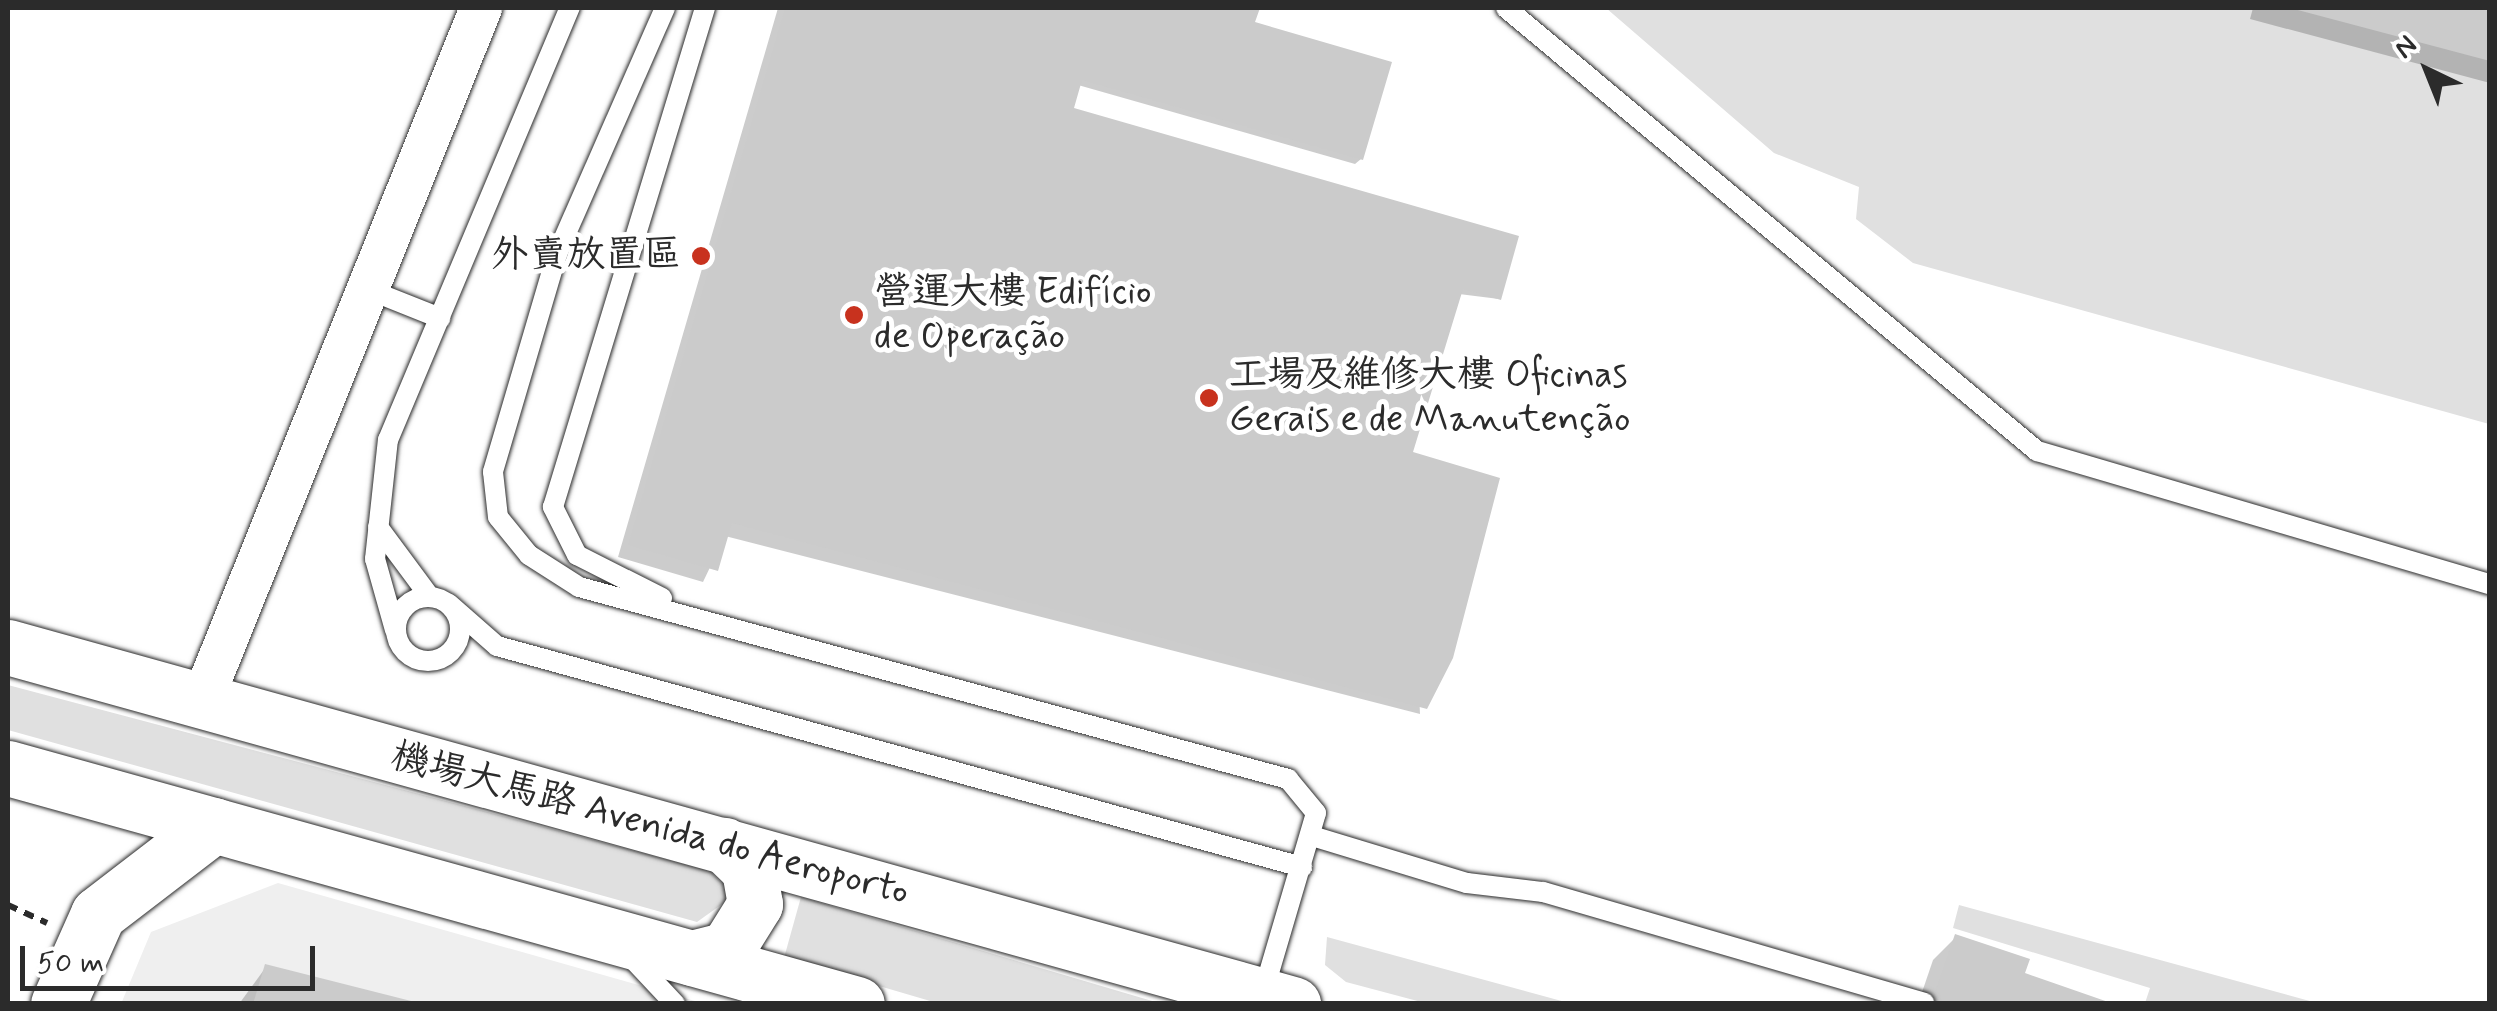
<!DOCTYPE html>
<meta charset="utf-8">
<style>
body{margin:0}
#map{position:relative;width:2497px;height:1011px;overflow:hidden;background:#fff;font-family:Mynerve,"LXGW WenKai TC",sans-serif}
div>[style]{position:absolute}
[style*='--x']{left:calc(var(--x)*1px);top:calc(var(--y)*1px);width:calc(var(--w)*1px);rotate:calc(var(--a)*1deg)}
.built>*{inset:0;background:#efefef}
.green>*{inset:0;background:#e0e0e0}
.shadow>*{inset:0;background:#0003}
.building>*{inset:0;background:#cbcbcb}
.path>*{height:6px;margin-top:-3px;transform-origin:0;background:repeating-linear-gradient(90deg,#2b2b2b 0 10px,transparent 0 18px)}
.roads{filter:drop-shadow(0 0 2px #2b2b2b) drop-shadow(0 0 2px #2b2b2b)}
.service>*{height:20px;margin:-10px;padding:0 10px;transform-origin:10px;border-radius:10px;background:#fff}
.service>.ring{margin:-10px;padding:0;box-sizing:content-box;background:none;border:20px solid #fff;border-radius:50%}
.minor>*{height:42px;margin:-21px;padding:0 21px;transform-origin:21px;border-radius:21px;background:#fff}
.secondary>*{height:55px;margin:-27.5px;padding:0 27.5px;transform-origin:27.5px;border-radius:27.5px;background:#fff}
.primary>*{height:55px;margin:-27.5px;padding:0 27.5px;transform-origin:27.5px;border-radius:27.5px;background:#fff}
.dots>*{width:28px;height:28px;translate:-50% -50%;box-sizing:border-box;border:5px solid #fff;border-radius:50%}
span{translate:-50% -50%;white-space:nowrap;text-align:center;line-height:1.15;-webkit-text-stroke:10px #fff;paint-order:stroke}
.poi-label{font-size:38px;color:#2b2b2b}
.right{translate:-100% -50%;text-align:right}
.left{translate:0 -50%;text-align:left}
.street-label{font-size:38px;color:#2b2b2b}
.frame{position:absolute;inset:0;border:10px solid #2b2b2b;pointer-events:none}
.north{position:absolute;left:2377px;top:20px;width:100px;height:100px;-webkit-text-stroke:8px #fff;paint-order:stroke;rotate:317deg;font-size:28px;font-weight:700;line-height:40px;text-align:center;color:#2b2b2b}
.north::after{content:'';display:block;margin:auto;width:35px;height:45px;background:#2b2b2b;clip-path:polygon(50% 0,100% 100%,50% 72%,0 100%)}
.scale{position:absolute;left:20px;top:946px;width:295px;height:45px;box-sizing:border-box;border:5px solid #2b2b2b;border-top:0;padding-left:12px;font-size:30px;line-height:35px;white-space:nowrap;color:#2b2b2b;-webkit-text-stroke:8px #fff;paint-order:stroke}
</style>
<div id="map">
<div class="built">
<i style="clip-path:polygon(278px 883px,702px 1003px,121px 1004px,151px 932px)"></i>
</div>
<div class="green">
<i style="clip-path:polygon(1606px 8px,2489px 8px,2489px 424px,1913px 263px,1856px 219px,1859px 187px,1774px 153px)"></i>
<i style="clip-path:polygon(8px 685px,710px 871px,727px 888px,725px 902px,697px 922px,8px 730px)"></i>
<i style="clip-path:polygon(801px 897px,1159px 1003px,937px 1003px,784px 958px)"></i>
<i style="clip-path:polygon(1959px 905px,2317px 1003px,2145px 1003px,2150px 988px,1953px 928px)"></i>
<i style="clip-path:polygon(1327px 937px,1569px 1003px,1425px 1003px,1346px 982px,1325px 965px)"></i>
</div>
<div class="shadow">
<i style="clip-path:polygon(778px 8px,1257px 8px,1252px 24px,1361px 159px,1355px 164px,1078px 85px,1068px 118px,1499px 299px,1459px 294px,1410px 454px,1420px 714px,725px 536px,703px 582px,618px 557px)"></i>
<i style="clip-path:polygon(2253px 8px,2490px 8px,2490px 83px,2250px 19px)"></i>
<i style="clip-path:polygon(1956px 937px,2022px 974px,1918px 1004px,1933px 960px)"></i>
<i style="clip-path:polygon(266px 967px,410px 1004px,239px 1004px)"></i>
</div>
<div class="building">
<i style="clip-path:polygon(785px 8px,1260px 8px,1255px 22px,1392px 62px,1363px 160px,1082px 80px,1074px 108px,1519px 236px,1501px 300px,1463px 289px,1413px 452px,1500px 478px,1453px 658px,1427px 709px,732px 523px,718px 571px,628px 545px)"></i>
<i style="clip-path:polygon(2294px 8px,2490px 8px,2490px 61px,2294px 9px)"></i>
<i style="clip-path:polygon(1955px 934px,2030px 959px,2025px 973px,2114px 1004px,1931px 1004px)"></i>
<i style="clip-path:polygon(265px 964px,415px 1002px,414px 1004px,253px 1004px)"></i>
</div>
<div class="path">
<i style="--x:8;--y:905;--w:43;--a:24.8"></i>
</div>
<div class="roads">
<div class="service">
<i style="--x:665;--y:8;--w:269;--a:113.7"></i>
<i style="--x:557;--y:254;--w:227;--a:106.4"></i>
<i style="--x:493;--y:472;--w:45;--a:83.7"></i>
<i style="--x:498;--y:517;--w:49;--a:50.8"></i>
<i style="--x:529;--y:555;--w:59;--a:32.6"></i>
<i style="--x:579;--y:587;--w:735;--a:15.15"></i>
<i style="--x:1288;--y:779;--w:44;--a:50.5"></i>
<i style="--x:1316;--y:813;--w:188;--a:106.4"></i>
<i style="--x:1506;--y:8;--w:692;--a:39.84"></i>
<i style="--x:2037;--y:451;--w:472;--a:16.4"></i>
<i style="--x:367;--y:289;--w:79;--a:21.7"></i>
<i style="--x:378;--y:527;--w:87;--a:53.4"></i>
<i class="ring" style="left:396px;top:597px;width:44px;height:44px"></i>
<i style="--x:662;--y:598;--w:95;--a:-153.2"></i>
<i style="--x:577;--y:555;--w:54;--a:-116.6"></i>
<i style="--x:553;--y:507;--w:522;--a:-73.06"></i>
<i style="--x:449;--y:604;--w:64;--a:41.2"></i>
<i style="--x:497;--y:646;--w:835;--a:15.35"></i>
<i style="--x:395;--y:630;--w:74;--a:-105.7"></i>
<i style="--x:375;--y:559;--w:120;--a:-83.8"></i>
<i style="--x:388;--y:440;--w:469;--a:-67.2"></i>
<i style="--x:1312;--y:836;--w:162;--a:16.9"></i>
<i style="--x:1467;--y:883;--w:77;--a:6.8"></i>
<i style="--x:1543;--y:892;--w:397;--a:16.2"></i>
<i style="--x:628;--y:954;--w:69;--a:46.8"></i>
</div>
<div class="minor">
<i style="--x:202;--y:701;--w:747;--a:-68.07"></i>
</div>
<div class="secondary">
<i style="--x:58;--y:1004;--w:98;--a:-66"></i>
<i style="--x:98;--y:914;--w:146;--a:-37.5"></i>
</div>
<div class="primary">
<i style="--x:8;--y:647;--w:1334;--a:15.53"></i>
<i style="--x:8;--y:768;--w:881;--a:15.53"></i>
<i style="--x:692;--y:958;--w:36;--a:-14"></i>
<i style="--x:727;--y:949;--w:53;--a:-58.1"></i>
<i style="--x:755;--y:904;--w:36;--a:-100"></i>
<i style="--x:749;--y:869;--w:35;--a:-136"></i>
</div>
</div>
<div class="dots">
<i style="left:701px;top:256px;background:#c8321e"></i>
<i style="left:854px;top:315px;background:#c8321e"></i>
<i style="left:1209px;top:398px;background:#c8321e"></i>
</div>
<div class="poi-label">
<span class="right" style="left:681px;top:256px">外賣放置區</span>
<span class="left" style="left:874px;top:315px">營運大樓 Edifício<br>de Operação</span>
<span class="left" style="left:1229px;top:398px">工場及維修大樓 Oficinas<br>Gerais e de Manutenção</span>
</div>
<div class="street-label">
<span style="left:650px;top:825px;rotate:15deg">機場大馬路 Avenida do Aeroporto</span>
</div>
<div class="frame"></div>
<div class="north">N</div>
<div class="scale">50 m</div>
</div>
